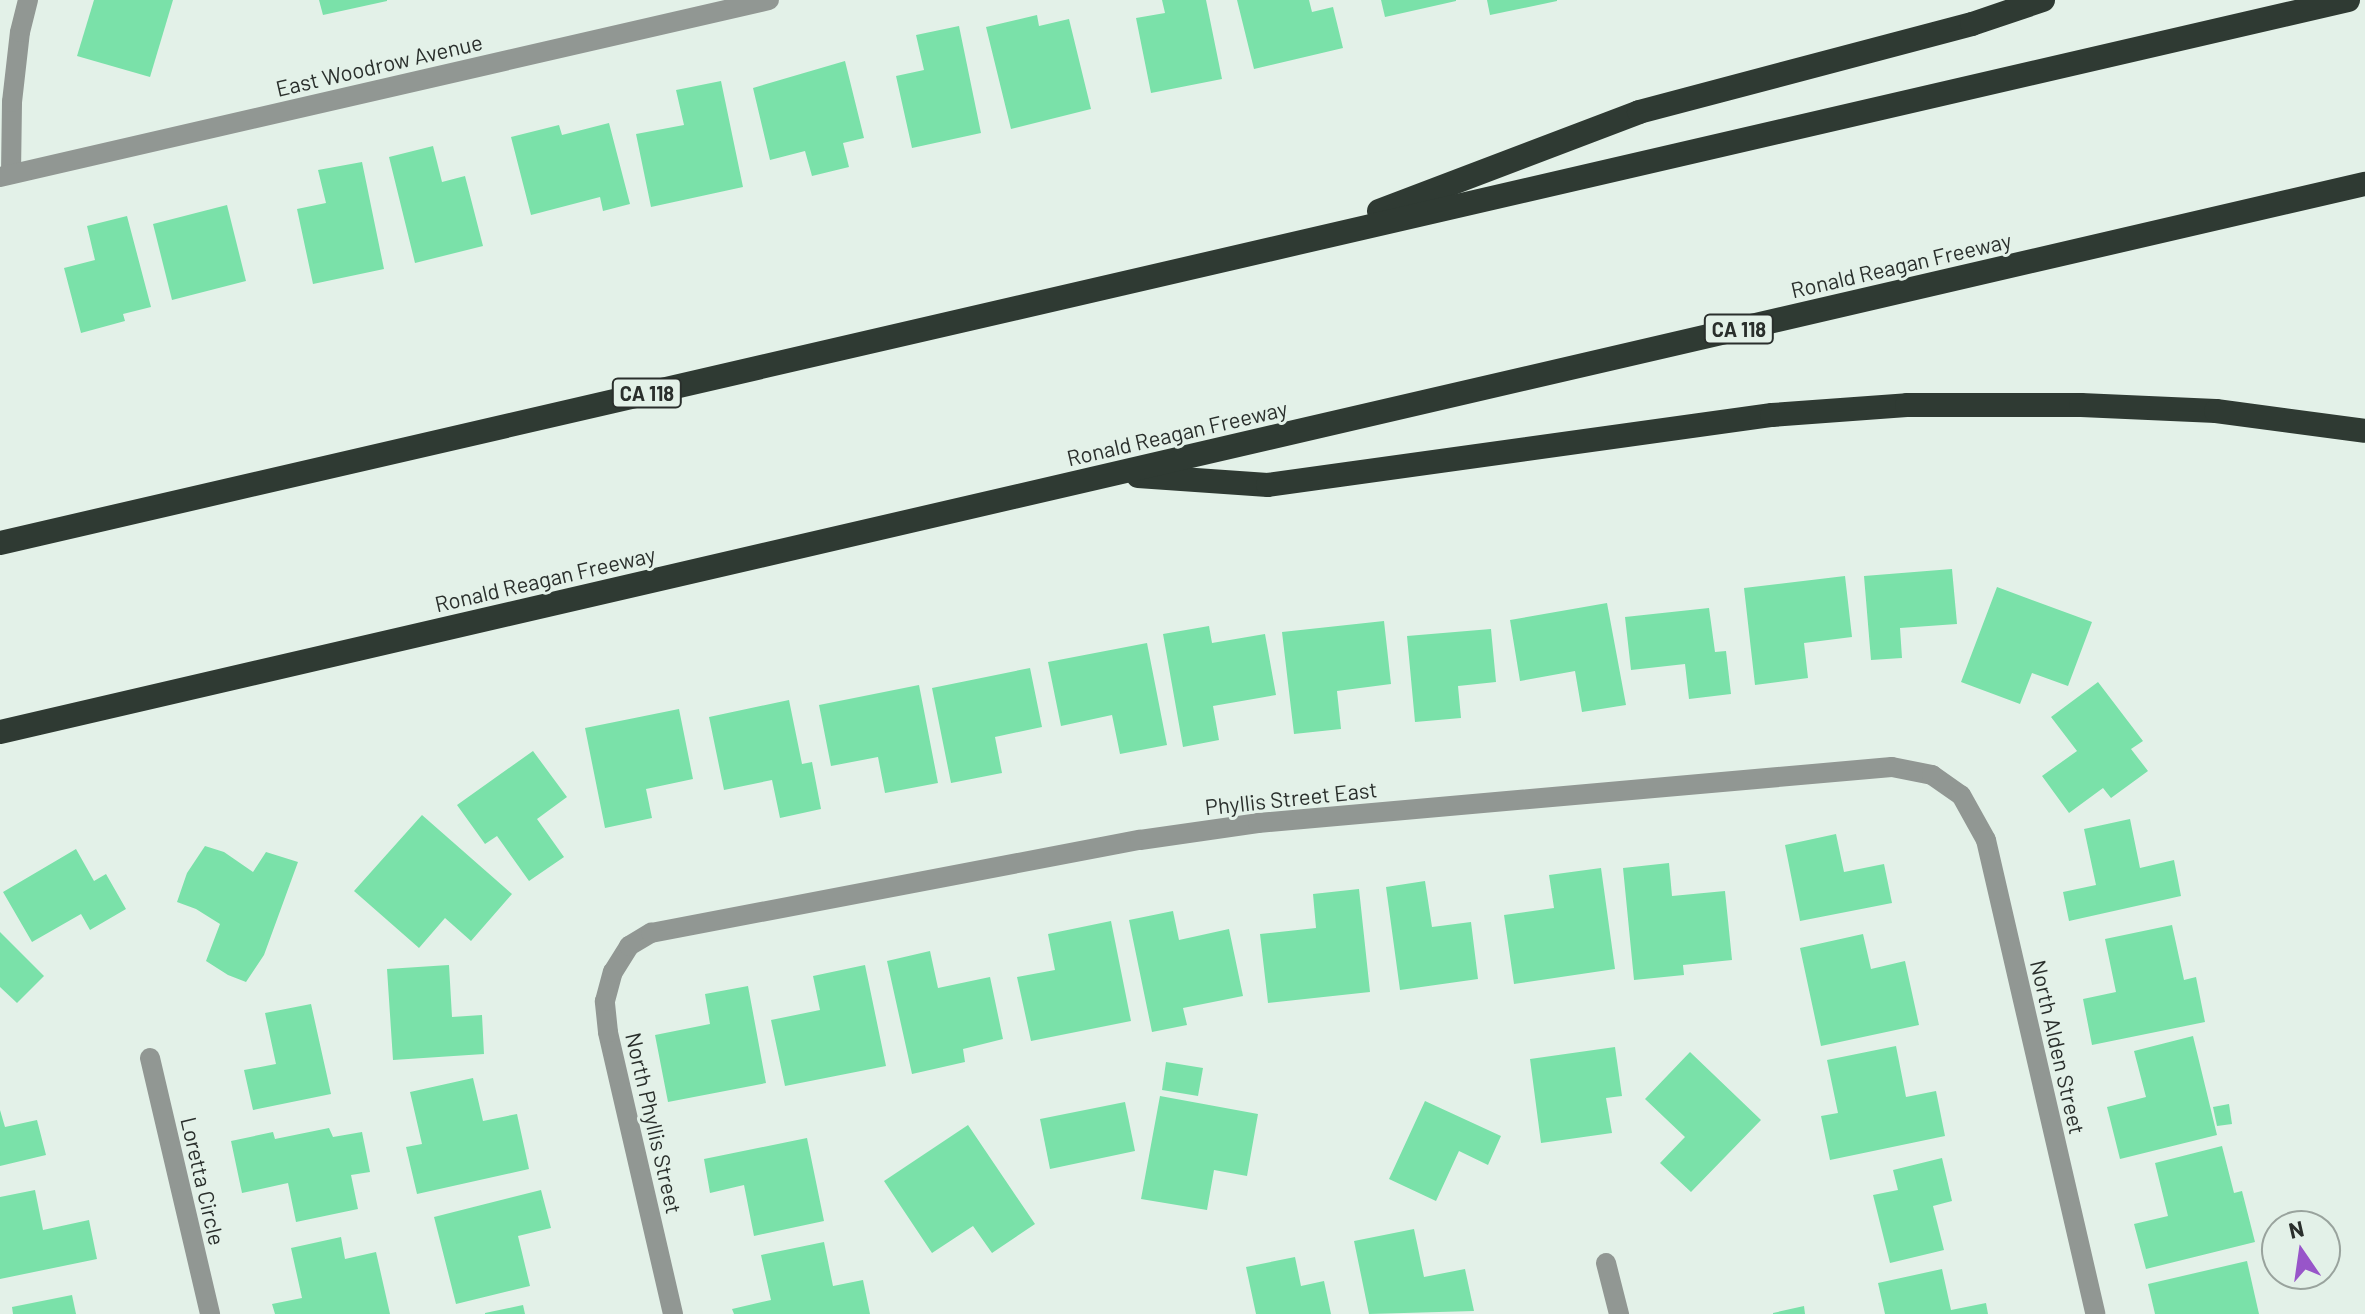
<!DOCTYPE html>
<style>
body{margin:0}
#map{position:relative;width:2365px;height:1314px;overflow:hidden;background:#e3f1e8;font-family:Barlow,sans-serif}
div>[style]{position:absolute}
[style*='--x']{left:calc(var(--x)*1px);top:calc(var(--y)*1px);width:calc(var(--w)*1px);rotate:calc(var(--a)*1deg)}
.building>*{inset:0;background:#7ae1a9}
.minor>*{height:20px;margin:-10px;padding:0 10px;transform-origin:10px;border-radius:10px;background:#919793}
.motorway>*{height:24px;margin:-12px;padding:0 12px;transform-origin:12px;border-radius:12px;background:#2f3a33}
span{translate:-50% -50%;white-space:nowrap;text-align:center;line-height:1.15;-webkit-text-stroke:6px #e3f1e8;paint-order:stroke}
.shield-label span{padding:2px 6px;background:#e3f1e8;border:2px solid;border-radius:6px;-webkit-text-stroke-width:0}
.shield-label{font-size:20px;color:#2a2f2c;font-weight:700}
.street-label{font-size:22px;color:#2a2f2c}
.north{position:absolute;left:2261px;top:1210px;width:80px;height:80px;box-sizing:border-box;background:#e3f1e8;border:2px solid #99a39d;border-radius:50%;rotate:347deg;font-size:22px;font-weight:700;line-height:32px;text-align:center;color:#2a2f2c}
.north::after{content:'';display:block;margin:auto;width:28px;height:36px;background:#9855c9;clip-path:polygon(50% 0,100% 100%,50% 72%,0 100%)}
</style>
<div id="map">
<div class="building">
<i style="clip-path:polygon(94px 0,173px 0,150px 77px,77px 56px)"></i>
<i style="clip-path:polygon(319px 0,387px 0,387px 1px,323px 15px)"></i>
<i style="clip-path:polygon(1162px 0,1206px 0,1222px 79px,1151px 93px,1136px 18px,1165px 13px)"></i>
<i style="clip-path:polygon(1237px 0,1309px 0,1312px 12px,1333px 7px,1343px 48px,1254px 69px)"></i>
<i style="clip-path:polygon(1381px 0,1456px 0,1456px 1px,1385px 17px)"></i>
<i style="clip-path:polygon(1487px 0,1557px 0,1557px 1px,1490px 15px)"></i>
<i style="clip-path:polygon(1037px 15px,1039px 26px,1069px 19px,1091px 109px,1011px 129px,986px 27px)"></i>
<i style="clip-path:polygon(959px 26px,981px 133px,912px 148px,896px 76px,924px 70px,916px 35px)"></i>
<i style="clip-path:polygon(845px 61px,864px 138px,843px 143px,849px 167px,812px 176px,805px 151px,770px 160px,753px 88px)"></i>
<i style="clip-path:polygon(721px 81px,743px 187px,651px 207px,636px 134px,684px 125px,676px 90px)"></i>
<i style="clip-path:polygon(609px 123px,630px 204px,603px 211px,600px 197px,531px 215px,511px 137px,559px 125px,562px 135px)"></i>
<i style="clip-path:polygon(433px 146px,442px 182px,465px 176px,483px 246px,415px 263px,389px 157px)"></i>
<i style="clip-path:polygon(362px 162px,384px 269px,313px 284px,297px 209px,326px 203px,318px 170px)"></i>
<i style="clip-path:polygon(227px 205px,246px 281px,172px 300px,153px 224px)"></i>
<i style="clip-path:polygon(127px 216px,151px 307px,123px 314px,125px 321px,81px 333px,64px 268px,95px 260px,87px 226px)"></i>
<i style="clip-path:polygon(1952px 569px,1957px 624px,1900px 628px,1902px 658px,1871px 660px,1864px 576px)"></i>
<i style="clip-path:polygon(1845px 576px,1852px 637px,1804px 643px,1808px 678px,1755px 685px,1744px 588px)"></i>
<i style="clip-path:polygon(1997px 587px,2092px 622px,2068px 686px,2032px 673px,2020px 704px,1961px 682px)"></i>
<i style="clip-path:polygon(1607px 603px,1626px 705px,1582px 712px,1575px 671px,1520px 681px,1510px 620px)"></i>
<i style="clip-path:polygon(1709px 608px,1715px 652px,1726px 651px,1731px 694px,1689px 699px,1685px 664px,1631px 670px,1625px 617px)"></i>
<i style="clip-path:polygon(1384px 621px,1391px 684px,1337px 691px,1341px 729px,1294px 734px,1282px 632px)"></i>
<i style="clip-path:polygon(1209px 626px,1212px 643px,1265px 634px,1276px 695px,1213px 706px,1219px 740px,1183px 747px,1163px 634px)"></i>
<i style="clip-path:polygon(1491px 629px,1496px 682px,1458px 686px,1461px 718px,1415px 722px,1407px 636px)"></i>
<i style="clip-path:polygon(1147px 643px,1167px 745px,1120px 754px,1112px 715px,1061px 726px,1048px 662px)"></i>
<i style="clip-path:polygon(1030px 668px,1042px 727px,995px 737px,1002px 773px,951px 783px,932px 688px)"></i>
<i style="clip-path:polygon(2098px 682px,2143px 741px,2131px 749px,2148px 771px,2111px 798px,2103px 788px,2069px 813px,2042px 776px,2077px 751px,2051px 717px)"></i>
<i style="clip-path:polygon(919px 685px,938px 783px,885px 793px,878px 757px,831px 766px,819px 705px)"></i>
<i style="clip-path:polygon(789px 700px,802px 764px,812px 762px,821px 809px,780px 818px,772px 780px,724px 790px,709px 717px)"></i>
<i style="clip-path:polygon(679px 709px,693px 779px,646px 789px,652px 818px,605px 828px,585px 728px)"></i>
<i style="clip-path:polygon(533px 751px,567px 797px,537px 819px,564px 857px,529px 881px,497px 836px,485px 844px,457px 805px)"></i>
<i style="clip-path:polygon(422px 815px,512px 894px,471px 941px,445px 918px,419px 948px,354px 891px)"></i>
<i style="clip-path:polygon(2130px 819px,2140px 868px,2174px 860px,2181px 896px,2069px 921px,2063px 892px,2096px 885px,2084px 829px)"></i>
<i style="clip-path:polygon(1836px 834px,1844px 872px,1884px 864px,1892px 903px,1800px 921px,1785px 845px)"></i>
<i style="clip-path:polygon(205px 846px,224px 852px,253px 872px,266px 852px,298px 862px,264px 955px,246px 982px,228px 975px,206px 961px,220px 924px,196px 909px,177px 902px,187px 873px)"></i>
<i style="clip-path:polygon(76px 849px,94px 881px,106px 874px,126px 909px,90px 930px,81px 914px,32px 942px,3px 892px)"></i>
<i style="clip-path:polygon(1669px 863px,1672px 896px,1725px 891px,1732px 960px,1683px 965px,1684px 975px,1634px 980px,1623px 868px)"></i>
<i style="clip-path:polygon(1601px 868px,1615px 969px,1514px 984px,1504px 915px,1554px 908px,1549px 875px)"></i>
<i style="clip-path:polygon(1425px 881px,1432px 927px,1471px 922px,1478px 979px,1400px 990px,1386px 887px)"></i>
<i style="clip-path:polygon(1359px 889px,1370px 992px,1268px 1003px,1260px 934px,1316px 928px,1313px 894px)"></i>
<i style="clip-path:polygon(1173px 911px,1179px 940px,1229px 929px,1243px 996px,1183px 1008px,1187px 1025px,1152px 1032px,1129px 920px)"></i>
<i style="clip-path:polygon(1111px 921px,1131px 1021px,1031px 1041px,1017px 977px,1055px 970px,1048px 934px)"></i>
<i style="clip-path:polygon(2172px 925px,2184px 980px,2196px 977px,2205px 1022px,2092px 1045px,2083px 999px,2116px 992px,2105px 939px)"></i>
<i style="clip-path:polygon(0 932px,44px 976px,17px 1003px,0 987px)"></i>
<i style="clip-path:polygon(1863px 934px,1871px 969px,1905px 961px,1919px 1025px,1821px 1046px,1800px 948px)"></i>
<i style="clip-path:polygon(930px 951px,938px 988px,990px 977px,1003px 1039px,963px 1049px,965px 1062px,912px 1074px,887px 961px)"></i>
<i style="clip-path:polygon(449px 965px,452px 1017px,482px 1015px,484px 1054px,393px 1060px,387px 969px)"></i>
<i style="clip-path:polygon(865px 965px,886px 1066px,785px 1086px,771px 1020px,820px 1010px,813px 976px)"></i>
<i style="clip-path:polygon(748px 986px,766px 1083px,668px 1102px,655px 1035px,710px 1024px,705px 994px)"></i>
<i style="clip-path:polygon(311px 1004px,331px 1094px,253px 1110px,244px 1070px,276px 1064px,265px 1013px)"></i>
<i style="clip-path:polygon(2193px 1036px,2217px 1135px,2120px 1159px,2107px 1107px,2146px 1097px,2134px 1051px)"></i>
<i style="clip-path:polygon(1896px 1046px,1906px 1097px,1936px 1091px,1945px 1136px,1830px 1160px,1821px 1116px,1838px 1113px,1827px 1060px)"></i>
<i style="clip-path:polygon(1615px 1047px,1622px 1096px,1606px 1098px,1612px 1133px,1541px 1143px,1530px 1059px)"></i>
<i style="clip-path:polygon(1690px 1052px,1761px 1120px,1691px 1192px,1660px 1163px,1685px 1137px,1645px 1099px)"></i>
<i style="clip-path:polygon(1166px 1062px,1203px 1068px,1198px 1096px,1162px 1090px)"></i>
<i style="clip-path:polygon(473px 1078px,483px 1121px,517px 1114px,529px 1169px,417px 1194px,406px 1147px,422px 1144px,410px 1092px)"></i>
<i style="clip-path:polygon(1160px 1096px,1258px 1114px,1247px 1176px,1214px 1170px,1207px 1210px,1141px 1199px)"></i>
<i style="clip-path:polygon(1425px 1101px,1501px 1136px,1488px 1165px,1459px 1151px,1436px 1201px,1389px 1179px)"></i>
<i style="clip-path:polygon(1125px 1102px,1135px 1151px,1050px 1169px,1040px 1119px)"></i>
<i style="clip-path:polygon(2229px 1104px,2232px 1124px,2217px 1126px,2213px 1107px)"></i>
<i style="clip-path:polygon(0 1110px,5px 1127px,37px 1120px,46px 1155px,0 1166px)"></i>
<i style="clip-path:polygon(968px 1125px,1035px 1224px,992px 1253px,973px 1226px,932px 1253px,884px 1181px)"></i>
<i style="clip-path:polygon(329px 1128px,333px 1137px,362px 1132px,370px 1172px,351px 1175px,358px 1209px,296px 1222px,288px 1183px,242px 1193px,231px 1141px,273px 1132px,275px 1139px)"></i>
<i style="clip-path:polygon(807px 1138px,824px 1221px,754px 1236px,744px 1185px,710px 1193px,704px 1159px)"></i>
<i style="clip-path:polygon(2222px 1146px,2234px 1193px,2242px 1191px,2255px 1242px,2146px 1269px,2134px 1224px,2168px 1216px,2155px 1163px)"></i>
<i style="clip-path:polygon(1942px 1158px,1952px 1201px,1933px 1206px,1944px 1250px,1890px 1263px,1873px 1195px,1898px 1190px,1893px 1170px)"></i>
<i style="clip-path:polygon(35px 1190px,43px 1230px,89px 1220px,97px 1259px,0 1279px,0 1197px)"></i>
<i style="clip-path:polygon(541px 1190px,551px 1228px,518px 1236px,530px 1286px,456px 1304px,434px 1217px)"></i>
<i style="clip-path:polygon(1414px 1229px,1424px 1277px,1465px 1269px,1474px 1311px,1369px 1314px,1354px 1241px)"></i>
<i style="clip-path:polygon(341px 1237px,345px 1259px,376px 1252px,390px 1314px,275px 1314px,272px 1304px,302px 1298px,291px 1248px)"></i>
<i style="clip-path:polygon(824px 1242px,833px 1286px,863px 1280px,870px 1314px,734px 1314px,732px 1309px,771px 1300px,761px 1255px)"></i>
<i style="clip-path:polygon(1295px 1257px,1301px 1286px,1324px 1281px,1331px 1314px,1256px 1314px,1246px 1267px)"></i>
<i style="clip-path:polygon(2247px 1261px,2259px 1314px,2155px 1314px,2148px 1284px)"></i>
<i style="clip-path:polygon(1942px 1269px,1951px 1310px,1986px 1303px,1988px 1314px,1885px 1314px,1878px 1283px)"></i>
<i style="clip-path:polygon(72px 1295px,76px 1314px,13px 1314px,12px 1307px)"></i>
<i style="clip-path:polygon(523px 1305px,525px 1314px,485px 1314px,485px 1313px)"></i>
<i style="clip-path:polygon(1804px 1306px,1805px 1314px,1773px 1314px,1773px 1313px)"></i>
</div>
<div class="minor">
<i style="--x:11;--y:174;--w:72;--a:-89.2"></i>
<i style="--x:12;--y:102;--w:70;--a:-83.5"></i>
<i style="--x:20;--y:32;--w:33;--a:-76"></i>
<i style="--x:0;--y:177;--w:789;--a:-12.96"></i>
<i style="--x:150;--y:1058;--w:263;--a:76.8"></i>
<i style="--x:1606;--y:1263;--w:53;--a:75.7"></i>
<i style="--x:673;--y:1314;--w:289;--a:-103"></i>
<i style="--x:608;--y:1032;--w:31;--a:-96"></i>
<i style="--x:605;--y:1001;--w:30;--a:-75"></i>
<i style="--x:613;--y:972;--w:31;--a:-58"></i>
<i style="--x:629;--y:946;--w:26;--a:-31"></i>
<i style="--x:651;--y:933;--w:498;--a:-10.8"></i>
<i style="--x:1140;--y:840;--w:119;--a:-8.2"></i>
<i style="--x:1258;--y:823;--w:636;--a:-5.05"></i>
<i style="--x:1892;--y:767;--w:41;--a:11.3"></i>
<i style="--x:1932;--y:775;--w:35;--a:35"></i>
<i style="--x:1961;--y:795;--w:51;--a:60.9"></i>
<i style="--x:1986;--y:840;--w:486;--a:77"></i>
</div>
<div class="motorway">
<i style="--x:1379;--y:211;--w:278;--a:-20.8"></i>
<i style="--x:1639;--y:112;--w:344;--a:-14.8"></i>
<i style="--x:1972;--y:24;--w:75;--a:-18.7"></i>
<i style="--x:1138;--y:476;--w:130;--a:4"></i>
<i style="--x:1268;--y:485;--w:509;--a:-7.91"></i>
<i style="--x:1772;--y:415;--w:135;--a:-4.2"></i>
<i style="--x:1907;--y:405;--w:174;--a:0"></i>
<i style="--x:2081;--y:405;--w:135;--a:2.5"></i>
<i style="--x:2216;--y:411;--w:150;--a:7.6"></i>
<i style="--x:0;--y:543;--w:2410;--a:-13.02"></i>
<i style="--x:0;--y:732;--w:2428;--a:-13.05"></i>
</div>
<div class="shield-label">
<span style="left:1739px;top:329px">CA 118</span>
<span style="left:647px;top:393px">CA 118</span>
</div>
<div class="street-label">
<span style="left:379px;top:65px;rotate:-13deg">East Woodrow Avenue</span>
<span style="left:1901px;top:265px;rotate:-13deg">Ronald Reagan Freeway</span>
<span style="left:1177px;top:433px;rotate:-13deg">Ronald Reagan Freeway</span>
<span style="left:545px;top:579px;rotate:-13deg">Ronald Reagan Freeway</span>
<span style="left:1291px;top:798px;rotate:-6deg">Phyllis Street East</span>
<span style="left:2058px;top:1047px;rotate:77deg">North Alden Street</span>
<span style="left:654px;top:1123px;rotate:77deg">North Phyllis Street</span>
<span style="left:203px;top:1181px;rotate:77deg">Loretta Circle</span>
</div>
<div class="north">N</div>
</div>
